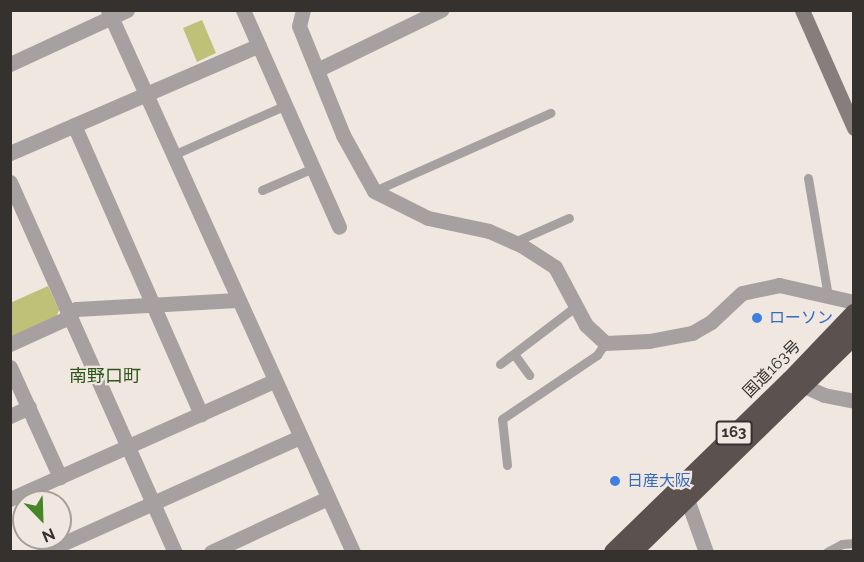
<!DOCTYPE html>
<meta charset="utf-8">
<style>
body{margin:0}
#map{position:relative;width:864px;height:562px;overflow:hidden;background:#f1e7e1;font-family:Raleway,"Noto Sans JP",sans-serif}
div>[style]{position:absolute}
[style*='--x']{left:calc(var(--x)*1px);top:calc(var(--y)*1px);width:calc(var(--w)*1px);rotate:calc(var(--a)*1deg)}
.green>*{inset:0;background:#bdc278}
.lane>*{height:9px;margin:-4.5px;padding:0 4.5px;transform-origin:4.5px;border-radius:4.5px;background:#a6a1a0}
.street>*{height:15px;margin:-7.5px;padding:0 7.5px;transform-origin:7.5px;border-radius:7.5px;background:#a6a1a0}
.secondary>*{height:15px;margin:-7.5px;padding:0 7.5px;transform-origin:7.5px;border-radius:7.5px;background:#867e7d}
.highway>*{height:18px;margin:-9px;padding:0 9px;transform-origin:9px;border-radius:9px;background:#5b514f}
.dots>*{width:16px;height:16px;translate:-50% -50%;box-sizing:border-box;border:3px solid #f1e7e1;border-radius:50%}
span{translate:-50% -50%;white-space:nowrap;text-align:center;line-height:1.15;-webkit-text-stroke:4.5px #f1e7e1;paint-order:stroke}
.shield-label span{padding:2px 4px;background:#f1e7e1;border:2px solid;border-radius:4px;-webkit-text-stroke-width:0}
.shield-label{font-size:15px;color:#34312e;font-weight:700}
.shop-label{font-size:16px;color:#366cbe}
.left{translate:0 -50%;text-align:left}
.street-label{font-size:16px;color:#34312e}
.neighbourhood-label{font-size:18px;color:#2e571c}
.frame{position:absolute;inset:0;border:12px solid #34312e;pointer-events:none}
.north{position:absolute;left:12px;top:490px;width:60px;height:60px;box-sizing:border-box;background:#f1e7e1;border:2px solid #a59e99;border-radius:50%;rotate:157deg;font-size:16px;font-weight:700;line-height:24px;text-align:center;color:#34312e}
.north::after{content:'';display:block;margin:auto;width:21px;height:27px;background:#468627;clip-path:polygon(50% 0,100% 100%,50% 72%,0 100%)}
</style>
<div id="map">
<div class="green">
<i style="clip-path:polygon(202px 20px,216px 53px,197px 62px,183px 28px)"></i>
<i style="clip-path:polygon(48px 286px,59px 310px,56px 318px,11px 338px,10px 303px)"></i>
</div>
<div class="lane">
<i style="--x:173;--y:155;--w:124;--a:-23.9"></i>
<i style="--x:808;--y:178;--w:120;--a:80.4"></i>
<i style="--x:262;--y:190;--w:56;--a:-23.3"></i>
<i style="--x:374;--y:191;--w:193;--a:-23.9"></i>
<i style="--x:514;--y:242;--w:60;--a:-23.6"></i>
<i style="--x:514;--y:354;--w:26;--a:54"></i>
<i style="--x:500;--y:364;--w:96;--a:-37.3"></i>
<i style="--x:507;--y:465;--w:46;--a:-96.2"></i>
<i style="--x:502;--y:419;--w:115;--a:-34"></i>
<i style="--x:597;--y:355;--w:14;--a:-56"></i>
<i style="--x:827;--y:552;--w:17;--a:-28"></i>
<i style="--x:842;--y:544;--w:12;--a:-5"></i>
</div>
<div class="street">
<i style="--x:108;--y:10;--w:595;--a:65.68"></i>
<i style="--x:243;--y:10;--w:237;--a:66.1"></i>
<i style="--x:303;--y:10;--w:16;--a:104"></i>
<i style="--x:299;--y:26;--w:118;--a:68"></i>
<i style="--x:343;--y:135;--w:64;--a:61"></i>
<i style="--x:374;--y:191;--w:60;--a:26.6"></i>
<i style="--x:428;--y:218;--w:62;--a:12"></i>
<i style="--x:489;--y:231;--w:35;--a:24"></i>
<i style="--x:521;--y:245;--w:40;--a:32.9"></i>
<i style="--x:555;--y:267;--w:66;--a:61.9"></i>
<i style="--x:586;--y:325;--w:26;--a:43"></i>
<i style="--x:605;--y:343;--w:44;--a:-2.6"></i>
<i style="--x:649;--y:341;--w:44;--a:-10.5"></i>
<i style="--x:692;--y:333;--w:22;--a:-30"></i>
<i style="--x:711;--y:322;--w:42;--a:-43.1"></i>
<i style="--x:742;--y:293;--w:38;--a:-12"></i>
<i style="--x:779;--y:285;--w:77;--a:12.8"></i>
<i style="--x:10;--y:64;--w:129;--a:-24.8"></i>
<i style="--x:319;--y:69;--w:136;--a:-25.8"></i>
<i style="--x:74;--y:125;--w:316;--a:66.3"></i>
<i style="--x:10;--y:153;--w:271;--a:-23.4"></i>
<i style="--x:10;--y:182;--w:405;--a:66"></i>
<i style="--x:10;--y:344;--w:58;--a:-24.4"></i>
<i style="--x:63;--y:320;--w:17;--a:-40"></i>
<i style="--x:76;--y:309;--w:161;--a:-3.2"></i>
<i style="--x:10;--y:367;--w:121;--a:65.6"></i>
<i style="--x:795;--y:382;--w:32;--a:24"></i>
<i style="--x:824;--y:395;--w:31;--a:11"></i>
<i style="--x:10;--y:416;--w:21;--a:-25"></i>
<i style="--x:681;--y:493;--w:8;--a:45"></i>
<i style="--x:687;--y:499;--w:56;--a:70.3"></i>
<i style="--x:10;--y:499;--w:289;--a:-24.1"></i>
<i style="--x:44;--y:552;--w:281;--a:-24.2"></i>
<i style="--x:211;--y:552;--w:129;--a:-24.8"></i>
</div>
<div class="secondary">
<i style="--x:802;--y:10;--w:129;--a:66.2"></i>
</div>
<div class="highway">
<i style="--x:613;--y:552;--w:247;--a:-44.2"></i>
<i style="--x:790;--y:380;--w:93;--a:-46.3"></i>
<i style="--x:633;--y:552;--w:309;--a:-44.3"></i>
</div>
<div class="dots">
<i style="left:757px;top:318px;background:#3f7fe0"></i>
<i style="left:615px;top:481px;background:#3f7fe0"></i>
</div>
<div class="shield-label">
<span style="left:734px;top:433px">163</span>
</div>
<div class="shop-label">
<span class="left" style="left:769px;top:318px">ローソン</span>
<span class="left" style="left:627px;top:481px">日産大阪</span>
</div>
<div class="street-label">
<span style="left:772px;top:369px;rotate:-45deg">国道163号</span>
</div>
<div class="neighbourhood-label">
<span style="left:105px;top:376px">南野口町</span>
</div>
<div class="frame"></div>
<div class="north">N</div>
</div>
